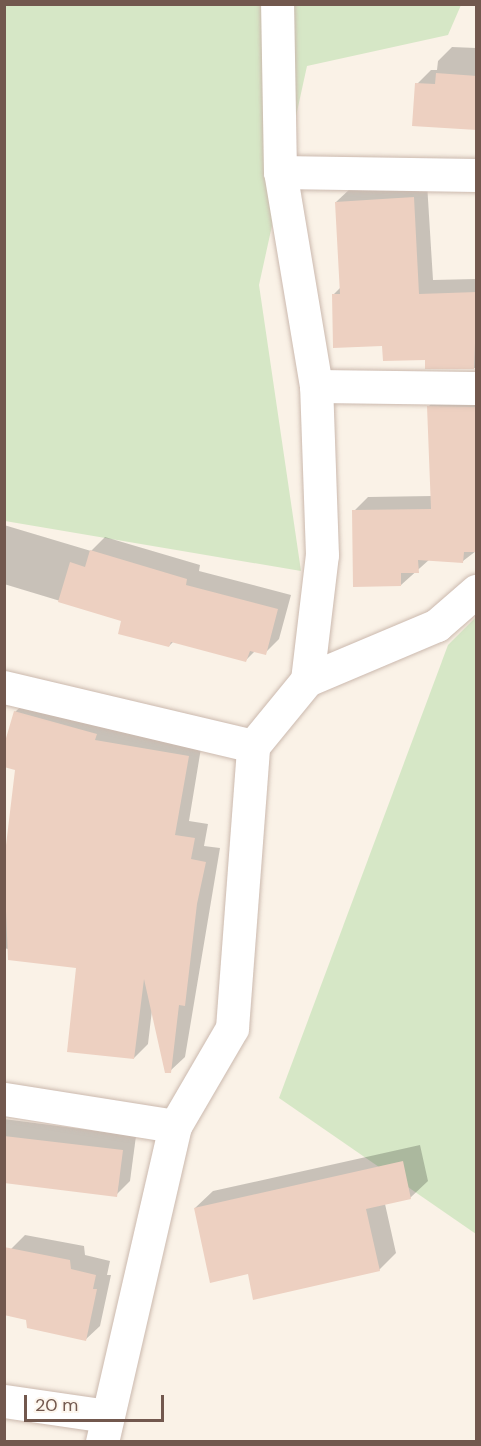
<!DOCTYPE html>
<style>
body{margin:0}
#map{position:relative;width:481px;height:1446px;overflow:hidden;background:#faf2e7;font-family:"DM Sans",sans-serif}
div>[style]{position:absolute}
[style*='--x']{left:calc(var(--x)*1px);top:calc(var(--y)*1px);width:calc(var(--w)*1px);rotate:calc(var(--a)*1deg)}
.green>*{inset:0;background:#d6e7c6}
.shadow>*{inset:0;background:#0003}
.building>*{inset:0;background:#edd0c1}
.roads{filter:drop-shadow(0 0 2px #cbb9ae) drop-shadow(0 0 2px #cbb9ae)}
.street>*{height:33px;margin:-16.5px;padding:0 16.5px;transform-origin:16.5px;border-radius:16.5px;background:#fff}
span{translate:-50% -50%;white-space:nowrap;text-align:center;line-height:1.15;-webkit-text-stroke:4.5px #fdf6ed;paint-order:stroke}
.frame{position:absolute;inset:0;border:6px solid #72584e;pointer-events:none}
.scale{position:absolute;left:24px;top:1395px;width:140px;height:27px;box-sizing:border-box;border:3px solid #72584e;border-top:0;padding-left:8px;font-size:18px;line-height:21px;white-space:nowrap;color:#72584e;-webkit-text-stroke:4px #fdf6ed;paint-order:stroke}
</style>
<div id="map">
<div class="green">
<i style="clip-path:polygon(4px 5px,461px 5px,448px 35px,307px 66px,259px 285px,301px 571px,5px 521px)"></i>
<i style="clip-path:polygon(476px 617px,476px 1234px,279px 1098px,448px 645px)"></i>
</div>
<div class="shadow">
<i style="clip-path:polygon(452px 47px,476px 48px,476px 129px,417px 84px,431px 70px,437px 70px,438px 61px)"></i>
<i style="clip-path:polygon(427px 183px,433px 280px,476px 279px,476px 368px,426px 367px,426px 358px,383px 345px,333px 295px,341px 287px,336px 202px,351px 188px)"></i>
<i style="clip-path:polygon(476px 392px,476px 551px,463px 561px,430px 559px,401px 585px,354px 511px,368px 497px,432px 496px,428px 407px,442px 393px)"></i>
<i style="clip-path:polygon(4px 525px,91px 551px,105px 537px,200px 565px,199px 571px,291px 595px,279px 639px,265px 653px,255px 651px,246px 660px,174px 641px,169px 646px,123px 620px,4px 584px)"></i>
<i style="clip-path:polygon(30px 698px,202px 742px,189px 821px,208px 824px,204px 846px,220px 848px,185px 1057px,170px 1071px,152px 1010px,148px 1044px,134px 1058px,78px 967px,4px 948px,4px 875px,17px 769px,15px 712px)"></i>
<i style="clip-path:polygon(4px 1119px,136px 1136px,130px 1181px,116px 1195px,4px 1182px)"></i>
<i style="clip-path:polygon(420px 1145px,428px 1181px,410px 1198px,385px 1204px,396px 1253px,379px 1270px,249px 1272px,195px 1208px,213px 1191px)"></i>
<i style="clip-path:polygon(25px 1235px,84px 1246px,85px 1255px,110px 1261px,107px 1275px,111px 1275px,100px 1326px,85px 1340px,11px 1249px)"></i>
</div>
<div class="building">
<i style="clip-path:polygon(436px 73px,477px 76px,477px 130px,412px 126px,415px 83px,435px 84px)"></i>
<i style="clip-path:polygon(414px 197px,419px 294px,477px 292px,474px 369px,425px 369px,425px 360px,383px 361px,382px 346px,333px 348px,332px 294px,340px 294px,335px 202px)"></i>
<i style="clip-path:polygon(427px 406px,476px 407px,477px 552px,464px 552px,463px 563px,418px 560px,419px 573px,401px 573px,401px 586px,353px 587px,352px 510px,431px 509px)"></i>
<i style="clip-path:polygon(90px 550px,187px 579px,186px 585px,278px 609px,266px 655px,250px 651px,246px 662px,171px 642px,169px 647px,118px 634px,121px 621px,58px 602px,70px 562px,85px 567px)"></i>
<i style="clip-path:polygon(14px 711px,97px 734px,95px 740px,189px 756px,175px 835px,195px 838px,191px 859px,206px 862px,197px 904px,185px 1006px,179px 1005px,171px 1073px,165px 1073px,144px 979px,134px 1059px,67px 1052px,76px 968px,8px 960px,4px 862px,15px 770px,4px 767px,4px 745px)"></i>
<i style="clip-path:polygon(4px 1136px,123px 1150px,117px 1197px,4px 1183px)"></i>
<i style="clip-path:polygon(403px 1161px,411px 1199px,366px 1209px,380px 1271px,253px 1300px,248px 1274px,210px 1283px,194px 1208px)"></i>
<i style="clip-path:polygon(4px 1247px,70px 1260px,71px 1269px,96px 1275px,93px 1289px,97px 1289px,86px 1341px,27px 1328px,26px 1320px,4px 1315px)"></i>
</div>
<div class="roads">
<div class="street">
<i style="--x:280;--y:172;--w:196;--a:0.9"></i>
<i style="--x:316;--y:386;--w:160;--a:0.7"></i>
<i style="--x:307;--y:680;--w:141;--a:-22.9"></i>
<i style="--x:437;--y:625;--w:52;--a:-41.1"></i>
<i style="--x:4;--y:687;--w:256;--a:13.3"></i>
<i style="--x:4;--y:1099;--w:173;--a:9"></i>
<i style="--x:4;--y:1401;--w:104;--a:8.3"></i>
<i style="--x:102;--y:1442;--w:324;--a:-77"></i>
<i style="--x:175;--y:1126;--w:113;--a:-59.8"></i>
<i style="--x:232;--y:1028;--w:283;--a:-85.7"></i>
<i style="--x:253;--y:746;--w:85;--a:-50.7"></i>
<i style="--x:307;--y:680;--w:126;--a:-83.2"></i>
<i style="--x:322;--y:555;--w:169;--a:-92"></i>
<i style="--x:316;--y:386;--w:217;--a:-99.5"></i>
<i style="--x:280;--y:172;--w:168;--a:-91"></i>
</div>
</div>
<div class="frame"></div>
<div class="scale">20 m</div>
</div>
